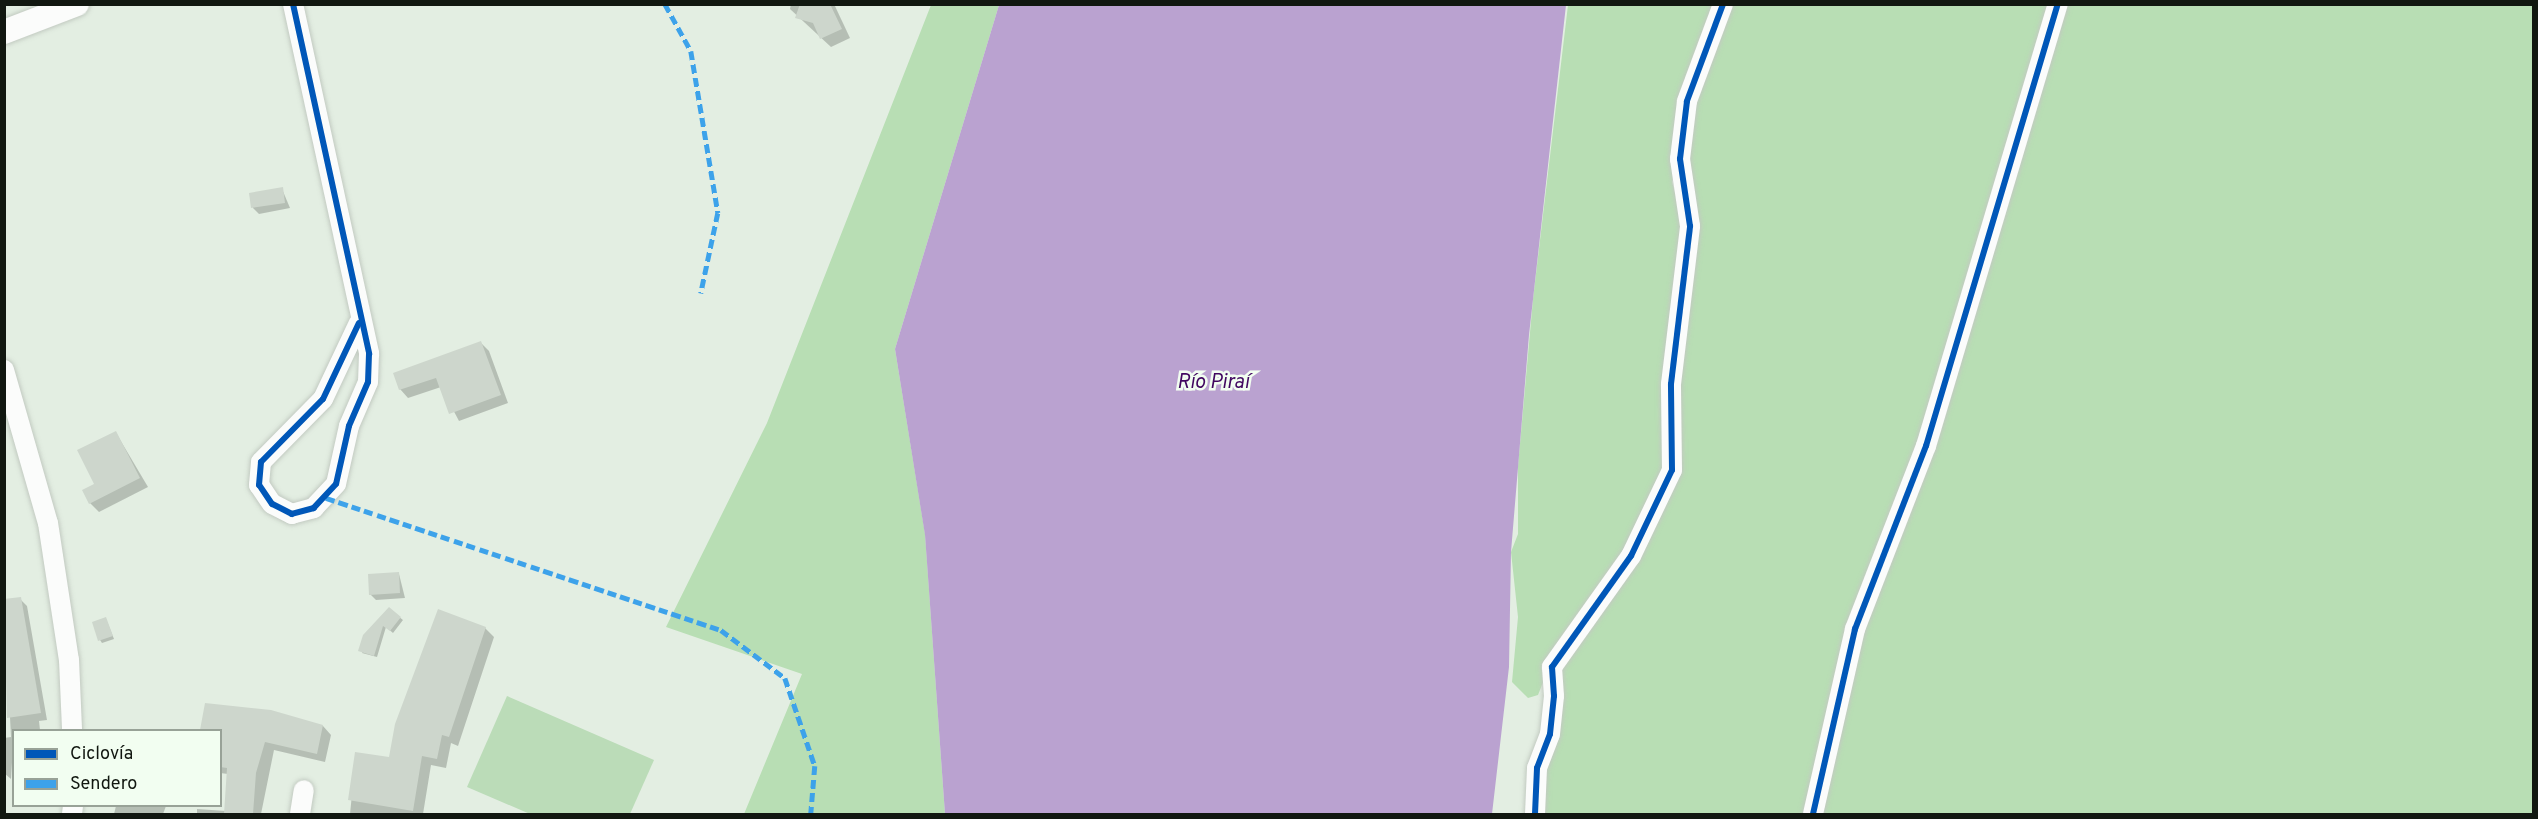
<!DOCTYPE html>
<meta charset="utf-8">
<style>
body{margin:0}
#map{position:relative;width:2538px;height:819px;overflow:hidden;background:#e3eee2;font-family:Overpass,sans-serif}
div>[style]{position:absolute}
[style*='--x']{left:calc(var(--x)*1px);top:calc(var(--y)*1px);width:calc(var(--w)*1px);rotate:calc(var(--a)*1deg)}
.green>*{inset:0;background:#bbdcb8}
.forest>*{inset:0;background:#b8deb4}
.water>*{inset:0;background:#baa2d0}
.shadow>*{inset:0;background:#0003}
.building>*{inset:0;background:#cdd6cc}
.roads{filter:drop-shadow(0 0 2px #c2cac1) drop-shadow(0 0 2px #c2cac1)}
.minor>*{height:20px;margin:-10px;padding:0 10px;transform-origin:10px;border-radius:10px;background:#fbfcfb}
.tertiary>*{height:24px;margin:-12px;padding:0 12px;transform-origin:12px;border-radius:12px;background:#fbfcfb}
.quiet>*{height:4.5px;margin-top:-2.25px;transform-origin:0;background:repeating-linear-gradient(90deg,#3da2ea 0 9px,transparent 0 13.5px)}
.cycleway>*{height:6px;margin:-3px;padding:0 3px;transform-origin:3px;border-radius:3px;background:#0057b8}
span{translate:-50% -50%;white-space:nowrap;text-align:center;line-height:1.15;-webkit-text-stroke:5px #f2fef1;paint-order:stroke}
.water-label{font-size:20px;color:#410760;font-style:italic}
.frame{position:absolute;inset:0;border:6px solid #111710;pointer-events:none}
.legend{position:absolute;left:12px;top:729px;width:210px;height:78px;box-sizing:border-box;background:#f2fef1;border:2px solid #98a297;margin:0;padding:8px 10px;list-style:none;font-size:18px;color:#111710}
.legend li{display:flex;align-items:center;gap:12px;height:30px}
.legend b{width:30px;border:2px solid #98a297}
</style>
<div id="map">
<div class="green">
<i style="clip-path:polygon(507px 696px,654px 760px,630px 814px,530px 814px,467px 787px)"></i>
</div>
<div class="forest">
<i style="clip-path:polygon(931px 5px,999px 5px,895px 349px,925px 534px,945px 814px,744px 814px,802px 674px,666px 627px,767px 423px)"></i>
<i style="clip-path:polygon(1568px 5px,1720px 5px,1672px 182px,1684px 224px,1668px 469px,1624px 556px,1547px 672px,1538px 695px,1528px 698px,1512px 682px,1518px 617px,1511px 552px,1518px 534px,1518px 466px,1533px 299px)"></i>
<i style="clip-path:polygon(1727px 5px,2054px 5px,1807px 814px,1540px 814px,1557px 672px,1666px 498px,1693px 204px,1687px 118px)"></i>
<i style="clip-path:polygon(2063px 5px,2533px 5px,2533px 814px,1819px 814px,1854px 656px)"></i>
</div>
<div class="water">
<i style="clip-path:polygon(999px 5px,1566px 5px,1529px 335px,1511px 552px,1509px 667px,1492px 814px,945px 814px,925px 535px,895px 349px)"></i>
</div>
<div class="shadow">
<i style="clip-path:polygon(791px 4px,834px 4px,850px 38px,831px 47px,790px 9px)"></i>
<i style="clip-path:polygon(282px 189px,290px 208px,259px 214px,253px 208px,251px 194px)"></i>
<i style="clip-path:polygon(481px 343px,489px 351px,508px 403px,459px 421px,441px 387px,408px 398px,400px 389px)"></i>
<i style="clip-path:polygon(116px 433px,148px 487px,99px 512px,90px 503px)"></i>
<i style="clip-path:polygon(399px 574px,405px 598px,376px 600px,370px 594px)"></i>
<i style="clip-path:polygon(20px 599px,27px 606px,47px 720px,39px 721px,40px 730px,14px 730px,11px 779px,4px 773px,4px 738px,11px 737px,4px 601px)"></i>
<i style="clip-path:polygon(389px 609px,403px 620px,393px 633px,386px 627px,377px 657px,362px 653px)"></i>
<i style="clip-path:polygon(106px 619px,114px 639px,102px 643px,100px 640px)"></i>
<i style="clip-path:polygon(485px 628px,494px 637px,458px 746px,451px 743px,446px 768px,431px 765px,423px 814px,350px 814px,356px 754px,390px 759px)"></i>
<i style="clip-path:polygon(206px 705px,323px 726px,331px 735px,325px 762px,274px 750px,261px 814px,197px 814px,197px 809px,226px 811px,228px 774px,220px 773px,220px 730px,202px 730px)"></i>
<i style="clip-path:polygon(116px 806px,166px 806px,163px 814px,114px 814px)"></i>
<i style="clip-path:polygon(4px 813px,31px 813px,32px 814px,4px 814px)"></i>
</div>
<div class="building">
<i style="clip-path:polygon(800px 4px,830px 4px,842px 29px,820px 39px,813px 23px,795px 18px)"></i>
<i style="clip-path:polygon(283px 187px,285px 203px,251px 208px,249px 193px)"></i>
<i style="clip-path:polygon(481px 341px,501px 395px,449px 414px,436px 378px,399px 390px,393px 373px)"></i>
<i style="clip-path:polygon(116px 431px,140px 478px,89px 504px,82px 490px,94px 484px,77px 450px)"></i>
<i style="clip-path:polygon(399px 572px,400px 593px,369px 595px,368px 574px)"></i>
<i style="clip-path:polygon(21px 597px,41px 713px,7px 718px,4px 599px)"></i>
<i style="clip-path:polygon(389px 607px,401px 617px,390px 631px,383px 626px,374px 656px,358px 651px,363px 635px)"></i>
<i style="clip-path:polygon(438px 609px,486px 627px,449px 737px,442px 735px,437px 759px,422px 756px,413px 811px,348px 800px,355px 752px,389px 757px,395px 724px)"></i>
<i style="clip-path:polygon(106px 617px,113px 636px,98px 641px,92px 622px)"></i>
<i style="clip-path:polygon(205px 703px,271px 710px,323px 725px,317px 754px,265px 742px,256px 773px,253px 814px,224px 814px,227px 768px,220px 767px,220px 730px,200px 730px)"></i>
</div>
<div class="roads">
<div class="minor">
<i style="--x:293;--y:4;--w:358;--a:77.7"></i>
<i style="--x:369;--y:354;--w:28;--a:92"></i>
<i style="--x:368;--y:382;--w:48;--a:113.4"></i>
<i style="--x:349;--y:426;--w:59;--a:102.6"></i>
<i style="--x:336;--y:484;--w:33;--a:133"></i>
<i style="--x:314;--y:508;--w:23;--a:165"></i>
<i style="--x:292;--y:514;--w:22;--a:-153"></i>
<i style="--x:272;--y:504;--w:23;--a:-124"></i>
<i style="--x:259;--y:485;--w:23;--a:-85"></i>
<i style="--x:261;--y:462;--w:88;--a:-45.5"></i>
<i style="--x:323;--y:399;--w:84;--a:-64.7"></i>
<i style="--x:4;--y:370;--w:159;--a:74"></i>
<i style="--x:48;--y:523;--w:139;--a:81.3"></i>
<i style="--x:69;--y:660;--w:70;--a:87.5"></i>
<i style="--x:72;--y:814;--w:8;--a:-83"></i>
<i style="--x:300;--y:814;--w:24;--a:-81"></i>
<i style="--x:1535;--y:814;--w:46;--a:-87.5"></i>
<i style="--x:1537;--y:768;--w:36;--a:-69"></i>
<i style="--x:1550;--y:734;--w:38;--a:-84"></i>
<i style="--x:1554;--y:696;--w:29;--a:-94"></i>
<i style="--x:1552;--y:667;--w:136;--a:-54.6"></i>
<i style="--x:1631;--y:556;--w:95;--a:-64.5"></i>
<i style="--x:1672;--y:470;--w:86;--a:-90.7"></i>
<i style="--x:1671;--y:384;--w:159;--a:-83.1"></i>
<i style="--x:1690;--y:226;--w:68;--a:-98.5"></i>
<i style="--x:1680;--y:159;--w:58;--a:-83.1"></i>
<i style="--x:1687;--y:101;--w:103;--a:-69.6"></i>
<i style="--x:1813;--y:814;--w:190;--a:-77.2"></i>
<i style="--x:1855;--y:629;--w:196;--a:-68.8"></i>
<i style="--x:1926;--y:446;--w:461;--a:-73.4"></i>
</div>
<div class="tertiary">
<i style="--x:4;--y:32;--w:78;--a:-21"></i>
</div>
</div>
<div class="quiet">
<i style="--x:665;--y:4;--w:54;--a:61"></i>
<i style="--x:691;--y:51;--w:164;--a:80.5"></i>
<i style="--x:718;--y:213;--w:82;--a:102"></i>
<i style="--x:326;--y:498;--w:416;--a:18.5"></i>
<i style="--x:721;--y:630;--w:80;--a:36.9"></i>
<i style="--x:785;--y:678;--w:93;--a:71.2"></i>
<i style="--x:815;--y:766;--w:48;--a:94.8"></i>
</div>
<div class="cycleway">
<i style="--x:293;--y:4;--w:358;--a:77.7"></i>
<i style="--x:369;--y:354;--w:28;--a:92"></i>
<i style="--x:368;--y:382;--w:48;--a:113.4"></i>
<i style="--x:349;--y:426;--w:59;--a:102.6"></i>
<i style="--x:336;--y:484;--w:33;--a:133"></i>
<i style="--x:314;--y:508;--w:23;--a:165"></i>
<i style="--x:292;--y:514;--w:22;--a:-153"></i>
<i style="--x:272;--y:504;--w:23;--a:-124"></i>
<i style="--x:259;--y:485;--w:23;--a:-85"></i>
<i style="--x:261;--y:462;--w:88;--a:-45.5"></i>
<i style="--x:323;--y:399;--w:84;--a:-64.7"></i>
<i style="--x:1535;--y:814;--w:46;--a:-87.5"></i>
<i style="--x:1537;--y:768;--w:36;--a:-69"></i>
<i style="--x:1550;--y:734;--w:38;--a:-84"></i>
<i style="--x:1554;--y:696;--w:29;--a:-94"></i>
<i style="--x:1552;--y:667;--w:136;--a:-54.6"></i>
<i style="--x:1631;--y:556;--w:95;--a:-64.5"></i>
<i style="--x:1672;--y:470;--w:86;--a:-90.7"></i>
<i style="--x:1671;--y:384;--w:159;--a:-83.1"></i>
<i style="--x:1690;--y:226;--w:68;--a:-98.5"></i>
<i style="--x:1680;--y:159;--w:58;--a:-83.1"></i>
<i style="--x:1687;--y:101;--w:103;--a:-69.6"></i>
<i style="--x:1813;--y:814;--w:190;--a:-77.2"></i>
<i style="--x:1855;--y:629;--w:196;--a:-68.8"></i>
<i style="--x:1926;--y:446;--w:461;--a:-73.4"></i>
</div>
<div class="water-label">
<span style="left:1213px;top:383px">Río Piraí</span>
</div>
<div class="frame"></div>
<ul class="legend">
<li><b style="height:8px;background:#0057b8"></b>Ciclovía</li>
<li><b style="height:8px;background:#3da2ea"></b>Sendero</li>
</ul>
</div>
